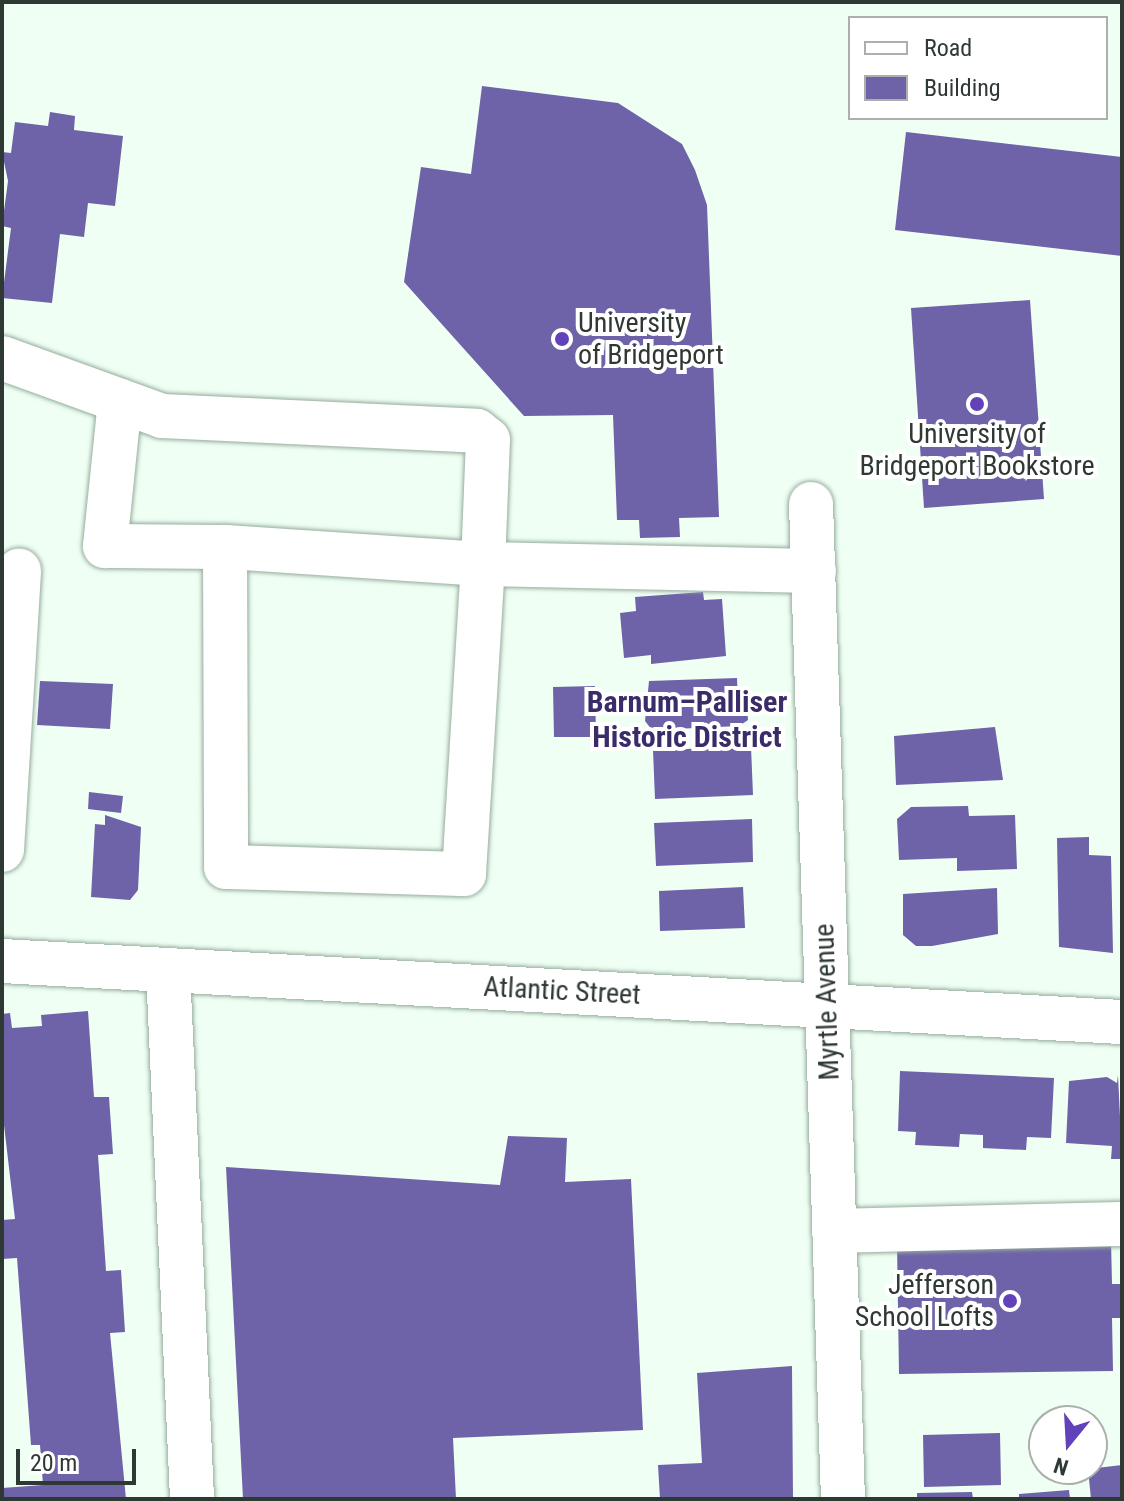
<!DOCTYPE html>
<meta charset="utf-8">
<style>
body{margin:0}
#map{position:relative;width:1124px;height:1501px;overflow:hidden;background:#effff4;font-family:"Roboto Condensed",sans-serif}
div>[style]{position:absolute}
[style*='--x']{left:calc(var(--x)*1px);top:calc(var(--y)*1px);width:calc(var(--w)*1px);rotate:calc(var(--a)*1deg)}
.building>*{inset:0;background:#6e62a8}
.roads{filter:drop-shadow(0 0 2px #95ad9c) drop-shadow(0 0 2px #95ad9c)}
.minor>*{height:44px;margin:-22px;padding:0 22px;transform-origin:22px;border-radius:22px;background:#fff}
.dots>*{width:22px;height:22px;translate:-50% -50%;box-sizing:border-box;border:4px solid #fff;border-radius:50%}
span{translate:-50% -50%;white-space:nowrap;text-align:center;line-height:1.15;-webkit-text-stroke:8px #fff;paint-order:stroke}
.poi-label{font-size:28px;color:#2f3933}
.left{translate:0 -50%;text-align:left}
.right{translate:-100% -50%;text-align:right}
.street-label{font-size:28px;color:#2f3933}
.neighbourhood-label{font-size:30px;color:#392c68;font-weight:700}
.frame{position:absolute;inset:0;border:4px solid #2f3933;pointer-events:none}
.legend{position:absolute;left:848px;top:16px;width:260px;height:104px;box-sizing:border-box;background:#fff;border:2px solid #acb0ad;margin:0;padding:10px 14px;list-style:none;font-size:24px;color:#2f3933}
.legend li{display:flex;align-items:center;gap:16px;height:40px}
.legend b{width:40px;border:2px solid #acb0ad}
.north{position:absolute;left:1028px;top:1405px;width:80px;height:80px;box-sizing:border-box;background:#fff;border:2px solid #acb0ad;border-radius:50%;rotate:198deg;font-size:22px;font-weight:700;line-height:32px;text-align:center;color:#2f3933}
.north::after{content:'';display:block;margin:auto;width:28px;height:36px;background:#6242ba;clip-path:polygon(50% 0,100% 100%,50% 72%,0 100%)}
.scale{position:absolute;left:16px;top:1449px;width:120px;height:36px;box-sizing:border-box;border:4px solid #2f3933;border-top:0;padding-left:10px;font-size:24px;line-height:28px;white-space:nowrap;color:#2f3933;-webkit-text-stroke:6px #fff;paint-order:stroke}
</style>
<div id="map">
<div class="building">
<i style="clip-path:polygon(482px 86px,618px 103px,682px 144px,695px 170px,707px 205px,719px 517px,679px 518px,680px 537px,640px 538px,639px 520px,617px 520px,613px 415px,524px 416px,404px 282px,421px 167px,471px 174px)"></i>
<i style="clip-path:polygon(50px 112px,75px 116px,74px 130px,123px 136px,115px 206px,88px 203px,84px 237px,60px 234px,52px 303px,2px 298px,11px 228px,2px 226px,8px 181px,2px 152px,11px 153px,15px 122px,48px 126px)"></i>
<i style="clip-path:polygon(906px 132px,1122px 157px,1122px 256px,895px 230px)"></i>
<i style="clip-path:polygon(1030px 300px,1044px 499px,924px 508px,911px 308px)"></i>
<i style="clip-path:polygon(703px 592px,704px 600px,722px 599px,726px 656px,651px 664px,651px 655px,624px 658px,620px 613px,636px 611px,635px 597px)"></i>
<i style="clip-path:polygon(737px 678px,738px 706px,747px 706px,748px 720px,739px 726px,652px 730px,645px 721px,649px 681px)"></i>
<i style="clip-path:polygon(40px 681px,113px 684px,110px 729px,37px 725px)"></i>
<i style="clip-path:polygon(595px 686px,596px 737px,554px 737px,553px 687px)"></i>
<i style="clip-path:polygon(995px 727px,1003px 780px,896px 785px,894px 736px)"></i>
<i style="clip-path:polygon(751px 747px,753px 795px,655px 799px,653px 750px)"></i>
<i style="clip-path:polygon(89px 792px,123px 796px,121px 813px,88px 809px)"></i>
<i style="clip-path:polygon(968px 806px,969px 816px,1015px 815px,1017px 869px,957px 871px,957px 858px,899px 860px,897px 819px,911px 807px)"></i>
<i style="clip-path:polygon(105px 815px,141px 827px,138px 890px,130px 900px,91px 897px,95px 824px,105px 825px)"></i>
<i style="clip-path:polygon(752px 819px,753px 862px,656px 866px,654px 823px)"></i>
<i style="clip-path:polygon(1089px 837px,1089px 855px,1111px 856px,1113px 953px,1059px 947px,1057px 838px)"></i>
<i style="clip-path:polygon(743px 887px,745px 928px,660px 931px,659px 891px)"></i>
<i style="clip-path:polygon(997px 888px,998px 934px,932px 946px,916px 946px,903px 935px,903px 894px)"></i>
<i style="clip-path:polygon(88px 1011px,94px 1097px,109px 1097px,113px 1154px,98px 1155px,106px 1271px,121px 1270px,125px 1332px,110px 1333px,126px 1499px,2px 1499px,2px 1488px,43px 1485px,40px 1445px,31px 1445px,17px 1258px,2px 1259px,2px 1220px,15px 1219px,2px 1108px,2px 1014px,10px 1013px,12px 1028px,42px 1026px,41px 1015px)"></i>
<i style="clip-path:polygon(900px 1071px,1054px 1078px,1051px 1138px,1027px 1137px,1026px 1150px,983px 1148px,983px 1135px,960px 1134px,959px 1147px,915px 1145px,916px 1132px,898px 1131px)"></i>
<i style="clip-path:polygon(1118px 1075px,1122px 1159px,1111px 1159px,1112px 1146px,1066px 1143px,1069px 1081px,1107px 1077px,1117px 1083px)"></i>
<i style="clip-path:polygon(508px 1136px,567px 1138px,565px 1182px,631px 1179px,643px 1430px,453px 1438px,456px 1499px,243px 1499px,226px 1167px,500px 1185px)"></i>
<i style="clip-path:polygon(1111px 1240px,1112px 1284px,1122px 1284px,1122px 1318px,1112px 1318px,1113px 1371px,899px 1374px,897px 1243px)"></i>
<i style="clip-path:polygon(792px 1366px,793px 1499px,660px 1499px,658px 1465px,702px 1463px,697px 1373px)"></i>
<i style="clip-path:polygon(1000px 1433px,1001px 1485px,924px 1487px,923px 1435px)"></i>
<i style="clip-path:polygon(1122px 1465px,1122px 1499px,1091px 1499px,1088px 1469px)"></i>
<i style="clip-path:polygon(1069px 1490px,1070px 1499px,1019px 1499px,1019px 1494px)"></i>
<i style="clip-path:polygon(972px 1492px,973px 1499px,917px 1499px,917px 1493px)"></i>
</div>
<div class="roads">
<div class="minor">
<i style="--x:2;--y:358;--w:170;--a:19.9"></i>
<i style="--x:162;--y:416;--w:315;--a:2.7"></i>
<i style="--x:477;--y:431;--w:14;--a:39"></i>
<i style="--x:488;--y:440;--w:124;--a:92.3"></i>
<i style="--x:483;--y:564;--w:331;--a:1.2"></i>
<i style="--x:120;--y:401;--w:146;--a:95.9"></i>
<i style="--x:105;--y:546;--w:120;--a:0.5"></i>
<i style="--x:225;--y:547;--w:320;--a:89.8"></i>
<i style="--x:226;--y:867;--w:238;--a:1.7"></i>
<i style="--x:464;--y:874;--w:311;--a:-86.5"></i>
<i style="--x:483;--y:564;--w:259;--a:-176.2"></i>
<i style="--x:811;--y:504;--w:996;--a:88.16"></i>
<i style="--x:2;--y:850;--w:280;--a:-86.5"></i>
<i style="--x:2;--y:961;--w:1122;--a:3.12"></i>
<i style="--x:168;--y:970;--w:530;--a:87.4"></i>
<i style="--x:834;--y:1231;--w:288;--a:-1.4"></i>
</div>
</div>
<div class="dots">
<i style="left:562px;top:339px;background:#6242ba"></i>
<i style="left:977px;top:404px;background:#6242ba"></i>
<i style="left:1010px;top:1301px;background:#6242ba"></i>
</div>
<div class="poi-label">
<span class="left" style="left:578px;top:339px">University<br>of Bridgeport</span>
<span style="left:977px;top:450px">University of<br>Bridgeport Bookstore</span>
<span class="right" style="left:994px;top:1301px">Jefferson<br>School Lofts</span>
</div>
<div class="street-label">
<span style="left:562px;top:991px;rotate:3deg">Atlantic Street</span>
<span style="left:827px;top:1002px;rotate:-92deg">Myrtle Avenue</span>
</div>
<div class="neighbourhood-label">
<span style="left:687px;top:719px">Barnum–Palliser<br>Historic District</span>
</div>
<div class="frame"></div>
<ul class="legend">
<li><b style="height:10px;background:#fff"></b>Road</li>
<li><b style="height:22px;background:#6e62a8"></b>Building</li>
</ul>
<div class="north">N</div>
<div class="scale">20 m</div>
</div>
